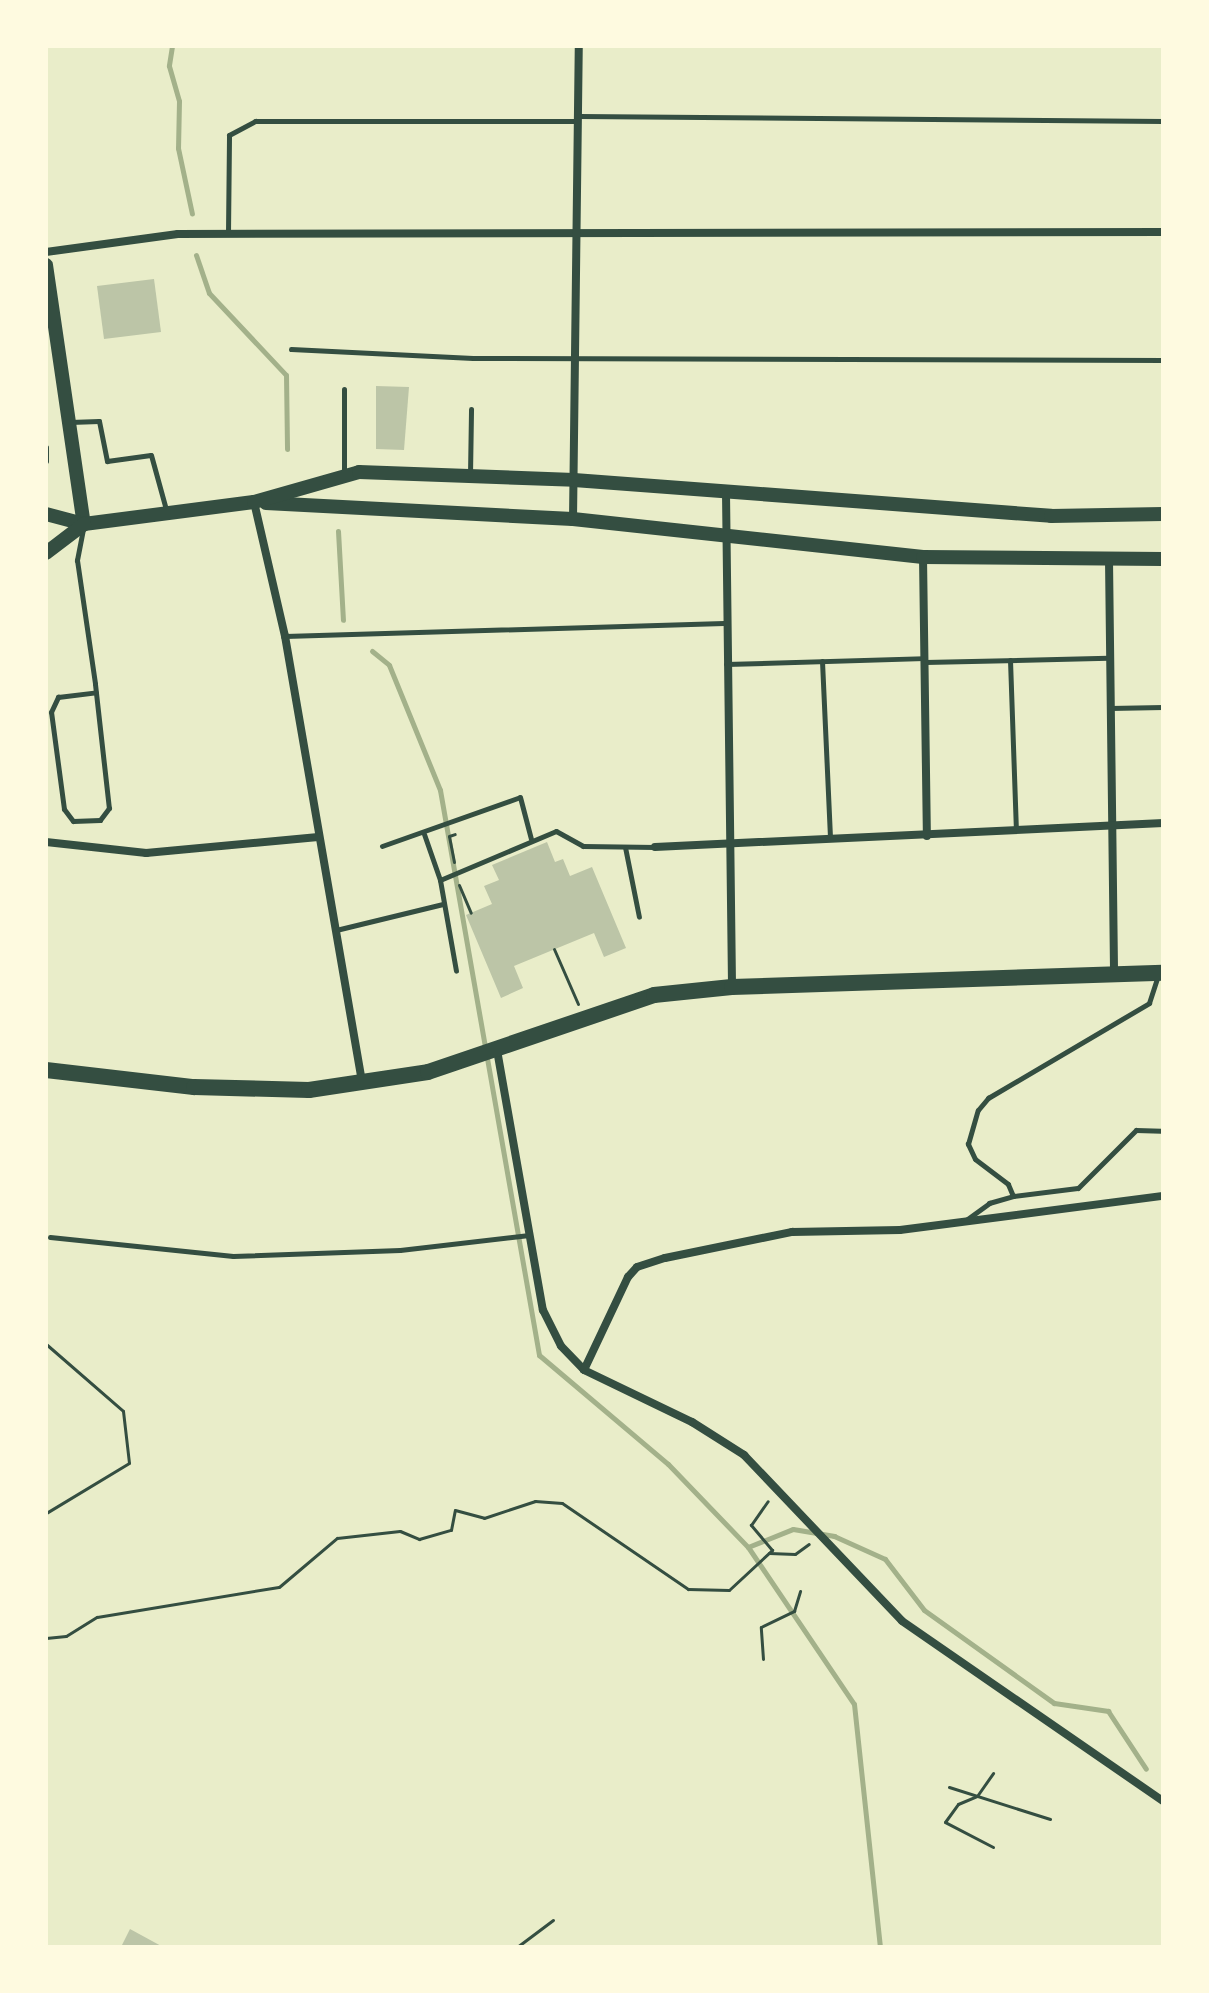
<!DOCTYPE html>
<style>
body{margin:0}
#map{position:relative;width:1209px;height:1993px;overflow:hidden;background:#e9edc9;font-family:"Space Grotesk",sans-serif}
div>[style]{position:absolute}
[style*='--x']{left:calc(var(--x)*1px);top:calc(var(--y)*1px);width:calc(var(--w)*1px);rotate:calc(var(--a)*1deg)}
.stream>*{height:5px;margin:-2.5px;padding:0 2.5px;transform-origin:2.5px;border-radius:2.5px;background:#a3b18a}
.building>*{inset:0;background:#bcc5a7}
.path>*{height:3px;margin:-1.5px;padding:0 1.5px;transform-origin:1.5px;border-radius:1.5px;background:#344e41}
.service>*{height:5px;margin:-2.5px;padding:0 2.5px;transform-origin:2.5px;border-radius:2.5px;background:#344e41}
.minor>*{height:8px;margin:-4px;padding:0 4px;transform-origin:4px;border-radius:4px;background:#344e41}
.tertiary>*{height:14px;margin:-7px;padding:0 7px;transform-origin:7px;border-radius:7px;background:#344e41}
.secondary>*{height:16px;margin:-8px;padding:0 8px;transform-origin:8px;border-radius:8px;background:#344e41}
span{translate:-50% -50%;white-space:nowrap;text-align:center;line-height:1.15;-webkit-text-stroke:8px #fefae0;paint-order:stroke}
.frame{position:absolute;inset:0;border:48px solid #fefae0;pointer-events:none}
</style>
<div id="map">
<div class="stream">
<i style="--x:172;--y:46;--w:20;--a:99"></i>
<i style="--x:169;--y:66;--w:36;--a:74"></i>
<i style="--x:179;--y:101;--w:47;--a:91.2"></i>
<i style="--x:178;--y:148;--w:67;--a:78"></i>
<i style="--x:196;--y:255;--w:40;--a:71.1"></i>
<i style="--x:209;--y:293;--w:112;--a:46.8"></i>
<i style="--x:286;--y:375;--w:74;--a:89.2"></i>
<i style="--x:338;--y:531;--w:89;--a:86.8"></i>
<i style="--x:372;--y:651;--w:22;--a:39"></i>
<i style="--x:389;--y:665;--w:135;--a:67.8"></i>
<i style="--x:440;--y:790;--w:574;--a:80.06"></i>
<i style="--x:539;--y:1355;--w:169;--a:40.2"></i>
<i style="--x:668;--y:1464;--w:115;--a:46.1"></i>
<i style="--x:748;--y:1547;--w:48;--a:-21.8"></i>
<i style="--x:793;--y:1529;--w:42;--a:9.7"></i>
<i style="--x:834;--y:1536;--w:56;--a:24.3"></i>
<i style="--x:885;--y:1559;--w:64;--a:52.6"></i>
<i style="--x:924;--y:1610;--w:160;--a:35.6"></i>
<i style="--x:1054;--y:1703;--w:55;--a:8.4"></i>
<i style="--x:1108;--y:1711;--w:69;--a:56.8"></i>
<i style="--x:748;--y:1547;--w:189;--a:56"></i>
<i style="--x:854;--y:1704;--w:244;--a:83.9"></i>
</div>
<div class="building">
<i style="clip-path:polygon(154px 279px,161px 332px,104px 339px,97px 286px)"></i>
<i style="clip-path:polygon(376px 386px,409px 387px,404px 450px,376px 449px)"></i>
<i style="clip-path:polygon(547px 842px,555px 862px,563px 859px,570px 876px,592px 867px,626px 948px,604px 957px,594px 933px,514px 966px,523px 988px,501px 998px,466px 915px,492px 904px,484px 886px,499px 880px,492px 865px)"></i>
<i style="clip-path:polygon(130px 1929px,163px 1947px,121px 1947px)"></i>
</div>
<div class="path">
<i style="--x:454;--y:862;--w:26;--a:-101"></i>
<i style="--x:449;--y:836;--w:6;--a:-18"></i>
<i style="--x:459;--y:885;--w:30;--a:67"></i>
<i style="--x:554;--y:949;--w:60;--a:66.4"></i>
<i style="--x:46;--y:1344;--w:102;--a:41"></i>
<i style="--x:123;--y:1411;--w:52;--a:83.4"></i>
<i style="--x:129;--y:1463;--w:97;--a:148.9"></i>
<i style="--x:769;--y:1553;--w:26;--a:2"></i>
<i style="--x:795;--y:1554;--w:17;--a:-36"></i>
<i style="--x:46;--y:1638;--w:20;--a:-6"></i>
<i style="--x:66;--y:1636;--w:36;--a:-32"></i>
<i style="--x:97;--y:1617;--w:184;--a:-9.4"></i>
<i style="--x:279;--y:1587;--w:76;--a:-40.2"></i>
<i style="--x:337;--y:1538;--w:63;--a:-6.3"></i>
<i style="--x:400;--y:1531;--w:21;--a:23"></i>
<i style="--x:419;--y:1539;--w:33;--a:-16"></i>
<i style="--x:451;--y:1530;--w:20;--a:-79"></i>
<i style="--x:455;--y:1510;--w:30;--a:15"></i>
<i style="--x:484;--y:1518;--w:54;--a:-18.4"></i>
<i style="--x:535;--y:1501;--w:27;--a:4"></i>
<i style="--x:562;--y:1503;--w:153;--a:34.3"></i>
<i style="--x:688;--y:1589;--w:41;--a:1.4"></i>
<i style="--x:729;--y:1590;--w:59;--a:-42.9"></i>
<i style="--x:772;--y:1550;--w:33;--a:-130"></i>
<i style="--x:751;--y:1525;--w:29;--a:-55"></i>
<i style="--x:763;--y:1659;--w:32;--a:-94"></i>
<i style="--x:761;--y:1627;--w:37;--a:-26"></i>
<i style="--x:794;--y:1611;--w:21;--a:-73"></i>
<i style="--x:949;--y:1787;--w:106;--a:17.6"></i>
<i style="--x:993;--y:1847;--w:54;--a:-152.5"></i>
<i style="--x:945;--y:1822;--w:22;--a:-54"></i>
<i style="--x:958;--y:1804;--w:21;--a:-23"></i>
<i style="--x:977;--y:1796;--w:28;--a:-55"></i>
<i style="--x:517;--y:1947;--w:45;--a:-36.9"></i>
</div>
<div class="service">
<i style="--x:579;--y:116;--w:584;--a:0.49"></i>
<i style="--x:228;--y:233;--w:98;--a:-89.4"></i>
<i style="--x:229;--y:135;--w:30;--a:-28"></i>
<i style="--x:255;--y:121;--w:323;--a:0"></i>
<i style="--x:291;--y:349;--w:182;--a:2.8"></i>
<i style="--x:473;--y:358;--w:690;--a:0.17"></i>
<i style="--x:344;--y:389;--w:86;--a:90"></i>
<i style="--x:70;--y:422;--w:29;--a:-2"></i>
<i style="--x:99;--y:421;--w:41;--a:78.7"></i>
<i style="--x:107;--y:461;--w:44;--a:-7.8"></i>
<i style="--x:151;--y:455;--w:60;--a:74.6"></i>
<i style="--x:46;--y:447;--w:14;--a:90"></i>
<i style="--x:470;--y:475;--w:66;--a:-89.1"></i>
<i style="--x:83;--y:529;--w:32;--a:101"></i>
<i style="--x:77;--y:560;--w:125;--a:81.7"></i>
<i style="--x:95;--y:684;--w:125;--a:83.6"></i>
<i style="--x:109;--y:808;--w:15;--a:127"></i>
<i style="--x:100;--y:820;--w:27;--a:178"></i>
<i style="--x:73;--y:821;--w:15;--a:-127"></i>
<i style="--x:64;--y:809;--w:98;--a:-97.6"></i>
<i style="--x:51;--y:712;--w:17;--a:-65"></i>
<i style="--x:58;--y:697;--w:38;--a:-7"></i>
<i style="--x:285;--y:636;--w:439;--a:-1.7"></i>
<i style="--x:1010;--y:660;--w:170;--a:88"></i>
<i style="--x:822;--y:661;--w:178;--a:87.4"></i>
<i style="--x:925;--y:662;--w:183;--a:-1.3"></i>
<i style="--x:726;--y:664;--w:198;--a:-1.7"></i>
<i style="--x:1110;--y:708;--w:53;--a:-1.1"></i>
<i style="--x:424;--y:834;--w:49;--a:70.8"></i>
<i style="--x:440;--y:880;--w:92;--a:80"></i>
<i style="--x:382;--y:846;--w:146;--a:-19.5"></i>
<i style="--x:520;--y:797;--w:43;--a:75.3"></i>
<i style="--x:625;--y:847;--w:71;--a:78.7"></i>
<i style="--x:440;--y:880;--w:126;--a:-22.9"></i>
<i style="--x:556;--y:831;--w:31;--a:29"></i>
<i style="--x:583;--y:846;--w:72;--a:0.8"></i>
<i style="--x:336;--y:930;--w:110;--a:-13.7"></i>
<i style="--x:1013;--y:1196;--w:65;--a:-7"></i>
<i style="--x:1078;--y:1188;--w:82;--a:-45"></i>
<i style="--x:1136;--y:1130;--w:25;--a:2"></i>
<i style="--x:966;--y:1220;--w:29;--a:-36"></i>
<i style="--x:989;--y:1203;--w:25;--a:-16"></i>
<i style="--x:1013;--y:1196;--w:13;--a:-113"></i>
<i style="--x:1008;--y:1184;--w:41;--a:-142.9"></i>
<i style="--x:975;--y:1159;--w:17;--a:-115"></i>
<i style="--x:968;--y:1144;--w:35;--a:-74"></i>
<i style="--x:978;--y:1110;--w:16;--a:-50"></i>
<i style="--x:988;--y:1098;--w:187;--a:-30.5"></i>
<i style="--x:1149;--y:1003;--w:26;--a:-72"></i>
<i style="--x:50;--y:1237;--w:184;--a:5.9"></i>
<i style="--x:233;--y:1256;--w:167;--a:-2.1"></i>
<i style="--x:400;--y:1250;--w:130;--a:-6.6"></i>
</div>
<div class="minor">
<i style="--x:46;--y:252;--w:133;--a:-7.8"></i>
<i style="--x:178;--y:234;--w:985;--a:-0.12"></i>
<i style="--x:726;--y:493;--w:494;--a:89.3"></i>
<i style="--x:254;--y:502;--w:138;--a:77"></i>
<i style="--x:285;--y:636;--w:454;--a:80.2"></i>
<i style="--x:573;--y:519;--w:473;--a:-89.3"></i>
<i style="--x:923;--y:557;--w:279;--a:89.2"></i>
<i style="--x:1109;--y:560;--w:413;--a:89.3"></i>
<i style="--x:46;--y:842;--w:101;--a:6.3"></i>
<i style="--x:146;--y:853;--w:173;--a:-5.3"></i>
<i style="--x:655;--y:847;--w:509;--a:-2.7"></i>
<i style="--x:497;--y:1050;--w:264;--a:80"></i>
<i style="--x:543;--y:1310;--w:40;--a:63.4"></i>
<i style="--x:561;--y:1346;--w:33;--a:46"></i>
<i style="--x:584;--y:1370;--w:120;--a:25.7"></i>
<i style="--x:692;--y:1422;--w:62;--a:32.4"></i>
<i style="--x:744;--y:1455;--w:229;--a:46.4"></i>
<i style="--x:902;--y:1621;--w:317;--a:34.6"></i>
<i style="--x:584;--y:1370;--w:103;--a:-64.7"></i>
<i style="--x:628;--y:1277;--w:13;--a:-48"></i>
<i style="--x:637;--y:1267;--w:29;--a:-18"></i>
<i style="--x:665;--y:1258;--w:130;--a:-11.6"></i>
<i style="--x:792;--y:1232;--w:108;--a:-1.1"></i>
<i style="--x:900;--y:1230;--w:265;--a:-7.4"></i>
</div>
<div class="tertiary">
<i style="--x:46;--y:265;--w:262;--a:81.7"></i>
<i style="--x:266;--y:503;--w:307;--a:3"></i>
<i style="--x:573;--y:519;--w:352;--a:6.2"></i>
<i style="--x:923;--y:557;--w:240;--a:0.5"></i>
<i style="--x:46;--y:514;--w:39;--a:15"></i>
<i style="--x:84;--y:524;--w:171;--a:-7.4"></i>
<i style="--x:254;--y:502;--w:109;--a:-15.9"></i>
<i style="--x:359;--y:472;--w:215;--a:2.1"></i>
<i style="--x:574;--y:480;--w:478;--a:4.3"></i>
<i style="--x:1051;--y:516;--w:112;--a:-1"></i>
<i style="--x:46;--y:553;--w:48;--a:-37.3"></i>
</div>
<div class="secondary">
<i style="--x:46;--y:1070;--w:149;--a:6.6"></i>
<i style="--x:194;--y:1087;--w:115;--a:1.5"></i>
<i style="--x:309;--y:1090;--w:120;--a:-8.6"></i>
<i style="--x:428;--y:1072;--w:239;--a:-18.8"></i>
<i style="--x:654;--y:995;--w:78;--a:-5.9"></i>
<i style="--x:732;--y:987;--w:431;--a:-1.9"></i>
</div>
<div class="frame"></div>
</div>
